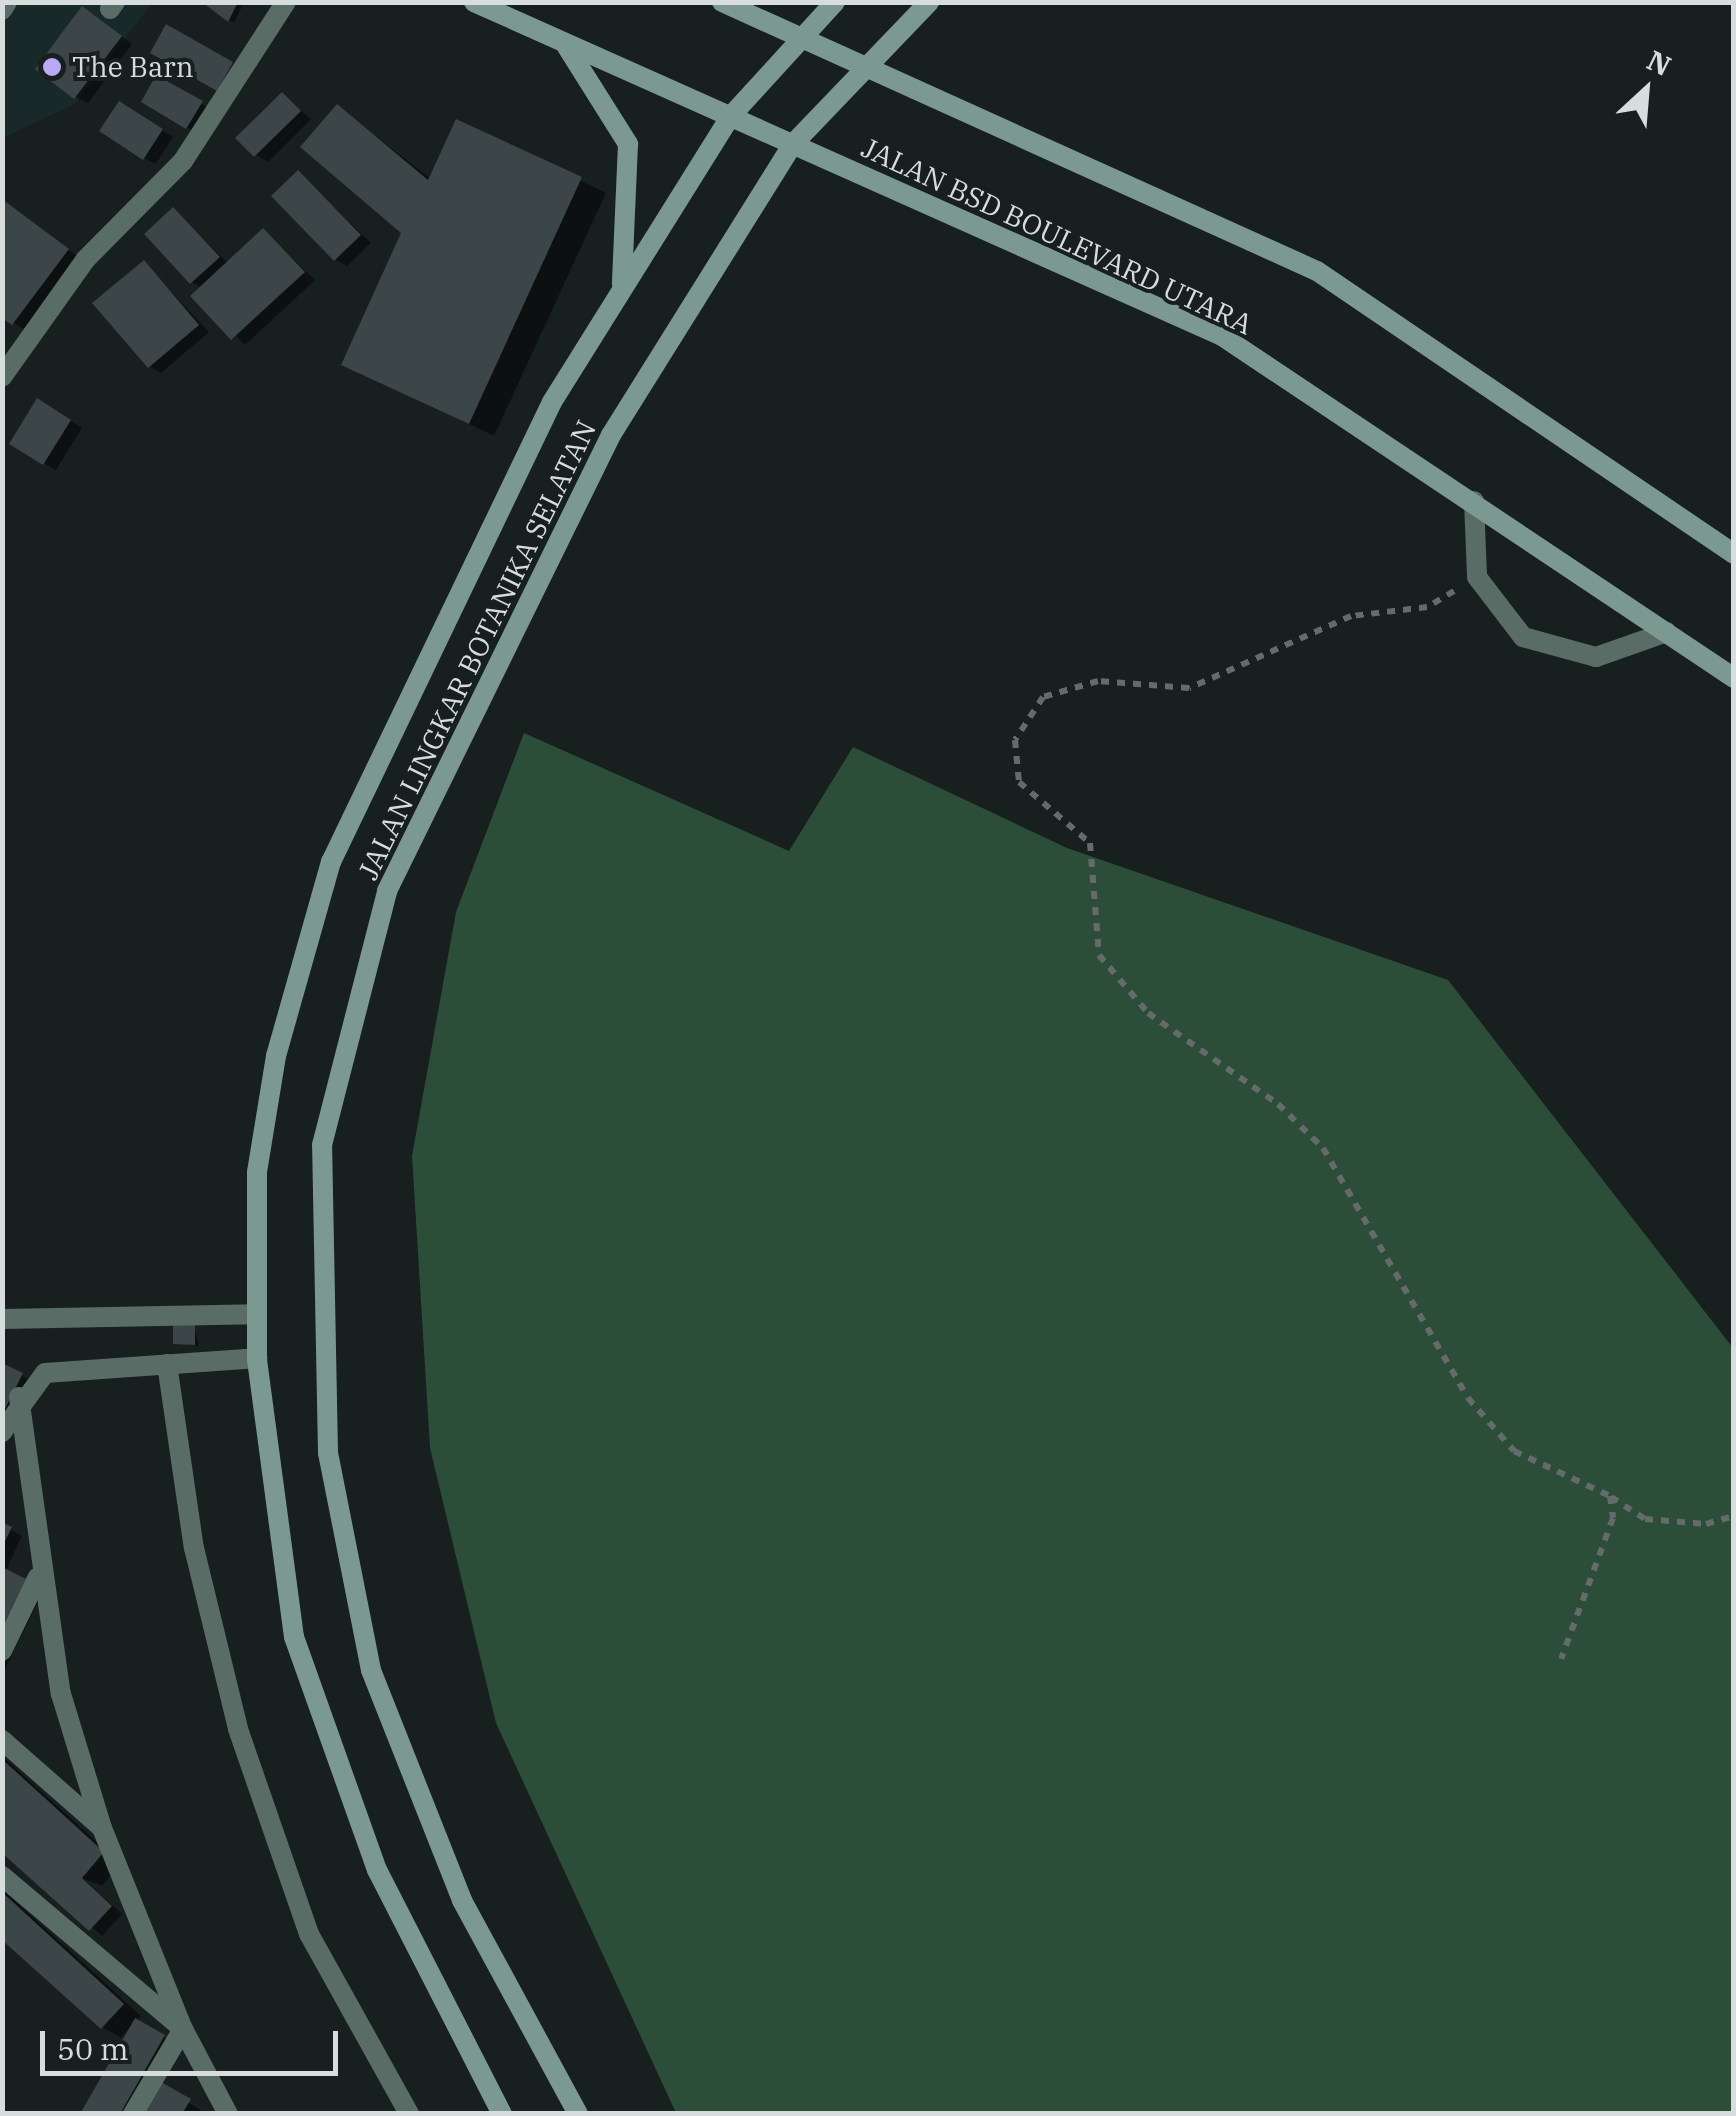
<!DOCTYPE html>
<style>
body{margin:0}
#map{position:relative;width:1736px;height:2116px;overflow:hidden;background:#171f1f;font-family:"IBM Plex Serif",serif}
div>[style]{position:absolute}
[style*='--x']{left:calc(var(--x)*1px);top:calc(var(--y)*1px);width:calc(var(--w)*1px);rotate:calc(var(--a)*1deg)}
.built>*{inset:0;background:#192929}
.forest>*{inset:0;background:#2c4e39}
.shadow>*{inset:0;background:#0007}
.building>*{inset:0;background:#3c4547}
.path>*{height:6px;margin-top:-3px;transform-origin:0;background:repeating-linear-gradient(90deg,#656b6b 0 8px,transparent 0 16px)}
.lane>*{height:20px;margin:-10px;padding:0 10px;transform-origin:10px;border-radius:10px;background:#596c66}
.street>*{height:20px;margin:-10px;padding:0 10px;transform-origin:10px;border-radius:10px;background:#596c66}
.secondary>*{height:20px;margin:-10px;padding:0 10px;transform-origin:10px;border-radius:10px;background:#7b9990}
.dots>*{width:28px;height:28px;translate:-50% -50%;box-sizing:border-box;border:5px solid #171f1f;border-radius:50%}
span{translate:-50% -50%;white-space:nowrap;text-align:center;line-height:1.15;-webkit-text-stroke:8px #171f1f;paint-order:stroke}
.poi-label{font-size:28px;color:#d7dcdc}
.left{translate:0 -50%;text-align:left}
.street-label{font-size:28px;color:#d7dcdc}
.frame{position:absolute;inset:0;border:5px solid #d7dcdc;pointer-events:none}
.north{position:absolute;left:1596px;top:40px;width:100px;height:100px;-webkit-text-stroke:8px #171f1f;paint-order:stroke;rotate:26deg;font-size:28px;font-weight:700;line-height:40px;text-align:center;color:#d7dcdc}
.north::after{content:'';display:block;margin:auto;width:35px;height:45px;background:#d7dcdc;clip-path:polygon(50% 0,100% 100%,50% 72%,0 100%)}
.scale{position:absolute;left:40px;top:2031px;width:298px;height:45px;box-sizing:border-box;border:5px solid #d7dcdc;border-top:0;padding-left:12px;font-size:30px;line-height:35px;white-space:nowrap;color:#d7dcdc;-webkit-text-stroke:8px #171f1f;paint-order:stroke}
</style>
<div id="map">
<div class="built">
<i style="clip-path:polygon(2px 3px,152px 3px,75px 104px,3px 138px)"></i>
</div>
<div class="forest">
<i style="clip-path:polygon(524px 733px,789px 851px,853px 747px,1067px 848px,1448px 980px,1733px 1348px,1733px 2113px,676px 2113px,496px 1723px,430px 1448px,412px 1156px,456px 912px)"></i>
</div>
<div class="shadow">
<i style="clip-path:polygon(205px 2px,244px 2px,234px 23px)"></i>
<i style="clip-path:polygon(95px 16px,132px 44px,88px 103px,76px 97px)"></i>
<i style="clip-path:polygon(157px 78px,206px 106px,192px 130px,144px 102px)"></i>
<i style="clip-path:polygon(282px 95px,311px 119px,268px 162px,256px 155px)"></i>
<i style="clip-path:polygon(120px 104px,173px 137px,156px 164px,144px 158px)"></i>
<i style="clip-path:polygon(338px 107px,431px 179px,457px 122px,606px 193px,494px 436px,344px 364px,404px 233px)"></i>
<i style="clip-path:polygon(299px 173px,371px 243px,347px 266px,335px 259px)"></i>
<i style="clip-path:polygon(2px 207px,79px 257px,25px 330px,2px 315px)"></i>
<i style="clip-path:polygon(173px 210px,229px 264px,264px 231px,315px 280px,245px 345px,194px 296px,202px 288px,192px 282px)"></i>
<i style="clip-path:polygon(144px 263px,209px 332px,161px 373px,149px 366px)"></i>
<i style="clip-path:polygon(38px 401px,82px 428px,56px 470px,12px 444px)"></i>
<i style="clip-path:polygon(194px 1327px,199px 1346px,176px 1343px)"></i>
<i style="clip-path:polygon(2px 1366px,34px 1382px,2px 1447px)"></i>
<i style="clip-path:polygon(2px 1525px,22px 1536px,5px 1572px,43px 1592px,2px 1675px)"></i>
<i style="clip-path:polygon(2px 1756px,121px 1864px,102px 1886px,84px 1879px,122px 1914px,102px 1936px,2px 1849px)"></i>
<i style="clip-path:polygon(2px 1889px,141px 2016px,136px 2021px,182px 2048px,161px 2085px,207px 2114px,83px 2114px,129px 2028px,121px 2038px,102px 2027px,2px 1936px)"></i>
</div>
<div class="building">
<i style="clip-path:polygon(202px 2px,238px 2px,228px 22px)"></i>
<i style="clip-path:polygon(82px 6px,122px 36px,74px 99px,35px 69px)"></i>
<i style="clip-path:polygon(166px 24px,233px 62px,217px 91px,150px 53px)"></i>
<i style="clip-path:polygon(156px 75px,203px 101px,186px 129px,141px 102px)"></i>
<i style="clip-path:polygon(282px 92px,301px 111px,254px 157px,235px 138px)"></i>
<i style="clip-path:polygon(119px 101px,163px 129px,143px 160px,99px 131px)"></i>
<i style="clip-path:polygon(337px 104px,428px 180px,456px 119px,582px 177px,469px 424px,341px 365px,401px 233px,300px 147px)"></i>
<i style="clip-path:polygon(298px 170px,361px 235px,334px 261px,271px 196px)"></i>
<i style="clip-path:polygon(2px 199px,69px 249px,12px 325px,2px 318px)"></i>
<i style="clip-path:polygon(173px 207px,220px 257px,190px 284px,144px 234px)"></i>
<i style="clip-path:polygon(263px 228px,305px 272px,231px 340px,190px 296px)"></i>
<i style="clip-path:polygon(144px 260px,199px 325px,148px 368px,92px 303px)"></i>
<i style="clip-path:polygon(37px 398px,71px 420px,43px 465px,9px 444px)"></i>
<i style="clip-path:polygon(173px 1324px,195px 1325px,195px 1345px,173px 1344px)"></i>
<i style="clip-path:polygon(2px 1363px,23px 1373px,2px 1415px)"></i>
<i style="clip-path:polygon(2px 1522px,12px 1527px,2px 1547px)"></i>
<i style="clip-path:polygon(2px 1567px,26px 1579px,2px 1627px)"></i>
<i style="clip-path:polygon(2px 1759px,104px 1852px,82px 1878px,112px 1906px,89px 1931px,2px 1853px)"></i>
<i style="clip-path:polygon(2px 1892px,124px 2004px,101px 2029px,2px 1940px)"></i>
<i style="clip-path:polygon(135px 2018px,165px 2035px,120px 2114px,80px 2114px)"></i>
<i style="clip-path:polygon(161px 2082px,191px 2099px,182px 2114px,143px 2114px)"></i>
</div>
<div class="path">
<i style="--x:1454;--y:591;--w:31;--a:149"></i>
<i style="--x:1427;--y:607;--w:77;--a:173.2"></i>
<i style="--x:1351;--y:616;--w:177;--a:156"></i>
<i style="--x:1189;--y:688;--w:91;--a:-175.6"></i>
<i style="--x:1098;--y:681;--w:57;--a:163.8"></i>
<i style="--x:1043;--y:697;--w:51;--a:123.1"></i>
<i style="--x:1015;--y:740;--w:42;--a:84.6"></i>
<i style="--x:1019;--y:782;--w:94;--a:40.7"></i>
<i style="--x:1090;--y:843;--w:112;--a:85.4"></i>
<i style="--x:1099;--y:955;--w:76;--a:49.8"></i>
<i style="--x:1148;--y:1013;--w:159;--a:35"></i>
<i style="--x:1278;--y:1104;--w:63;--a:44.4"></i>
<i style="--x:1323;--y:1148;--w:289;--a:59.9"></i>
<i style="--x:1468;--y:1398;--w:70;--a:49"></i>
<i style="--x:1514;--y:1451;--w:106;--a:25.1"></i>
<i style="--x:1610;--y:1496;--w:22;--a:82"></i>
<i style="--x:1613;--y:1518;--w:150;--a:110.2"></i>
<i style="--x:1611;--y:1497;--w:40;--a:32.9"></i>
<i style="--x:1645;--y:1519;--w:61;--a:4.7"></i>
<i style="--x:1706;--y:1524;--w:29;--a:-16"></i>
</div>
<div class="lane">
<i style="--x:110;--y:9;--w:9;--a:-54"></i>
<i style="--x:2;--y:10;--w:9;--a:-58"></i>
<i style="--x:1474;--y:501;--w:76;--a:87.7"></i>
<i style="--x:1477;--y:577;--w:76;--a:52.5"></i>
<i style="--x:1523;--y:637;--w:76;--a:15.3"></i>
<i style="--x:1596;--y:657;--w:75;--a:-19.4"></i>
<i style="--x:2;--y:1319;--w:253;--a:-1.1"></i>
<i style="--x:167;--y:1364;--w:186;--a:81.7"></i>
<i style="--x:194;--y:1548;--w:186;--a:76.3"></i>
<i style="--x:238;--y:1729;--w:217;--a:70.9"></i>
<i style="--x:309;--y:1934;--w:206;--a:60.9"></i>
</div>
<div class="street">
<i style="--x:2;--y:377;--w:143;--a:-54.6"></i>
<i style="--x:85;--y:260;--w:139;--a:-45.3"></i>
<i style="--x:183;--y:161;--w:189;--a:-57.1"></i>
<i style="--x:19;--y:1397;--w:300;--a:82"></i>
<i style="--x:61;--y:1694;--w:140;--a:73"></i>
<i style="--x:102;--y:1828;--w:217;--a:68.1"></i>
<i style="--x:183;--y:2029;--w:96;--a:62.1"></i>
<i style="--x:2;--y:1432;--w:73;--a:-53.9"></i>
<i style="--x:45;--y:1373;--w:213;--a:-4"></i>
<i style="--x:2;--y:1651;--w:82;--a:-64.1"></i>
<i style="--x:2;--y:1740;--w:133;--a:41.3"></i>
<i style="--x:2;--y:1876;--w:237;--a:40.2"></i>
<i style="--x:183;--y:2029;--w:99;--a:120.5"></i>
</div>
<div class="secondary">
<i style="--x:474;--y:2;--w:819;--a:24.06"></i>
<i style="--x:1222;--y:336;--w:616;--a:33.74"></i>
<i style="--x:722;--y:2;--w:653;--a:24.33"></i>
<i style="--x:1317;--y:271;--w:504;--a:34.16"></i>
<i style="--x:567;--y:47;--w:115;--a:57.8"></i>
<i style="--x:628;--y:144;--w:140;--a:92.5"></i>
<i style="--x:502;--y:2114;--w:274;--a:-117.1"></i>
<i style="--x:377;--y:1870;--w:247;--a:-109.6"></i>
<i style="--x:294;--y:1637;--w:281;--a:-97.6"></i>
<i style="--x:257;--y:1358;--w:186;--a:-90"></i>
<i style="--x:257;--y:1172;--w:118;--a:-80.7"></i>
<i style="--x:276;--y:1056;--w:202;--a:-74.2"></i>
<i style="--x:331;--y:862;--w:510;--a:-64.34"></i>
<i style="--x:552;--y:402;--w:336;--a:-58"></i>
<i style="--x:730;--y:117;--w:156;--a:-47.6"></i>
<i style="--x:578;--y:2114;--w:243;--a:-118.5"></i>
<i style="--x:462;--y:1900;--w:247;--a:-111.6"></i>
<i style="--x:371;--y:1670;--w:221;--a:-101.2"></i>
<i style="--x:328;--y:1453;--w:308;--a:-91.1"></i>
<i style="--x:322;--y:1145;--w:262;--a:-75.6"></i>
<i style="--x:387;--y:891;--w:508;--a:-63.84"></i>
<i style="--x:611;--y:435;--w:343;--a:-58"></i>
<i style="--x:793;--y:144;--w:197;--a:-46.2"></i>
</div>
<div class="dots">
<i style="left:52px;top:67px;background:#bca9f5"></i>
</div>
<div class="poi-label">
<span class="left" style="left:72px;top:67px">The Barn</span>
</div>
<div class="street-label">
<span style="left:1057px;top:236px;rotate:25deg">JALAN BSD BOULEVARD UTARA</span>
<span style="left:477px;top:650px;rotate:-64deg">JALAN LINGKAR BOTANIKA SELATAN</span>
</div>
<div class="frame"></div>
<div class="north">N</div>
<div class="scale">50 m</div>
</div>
